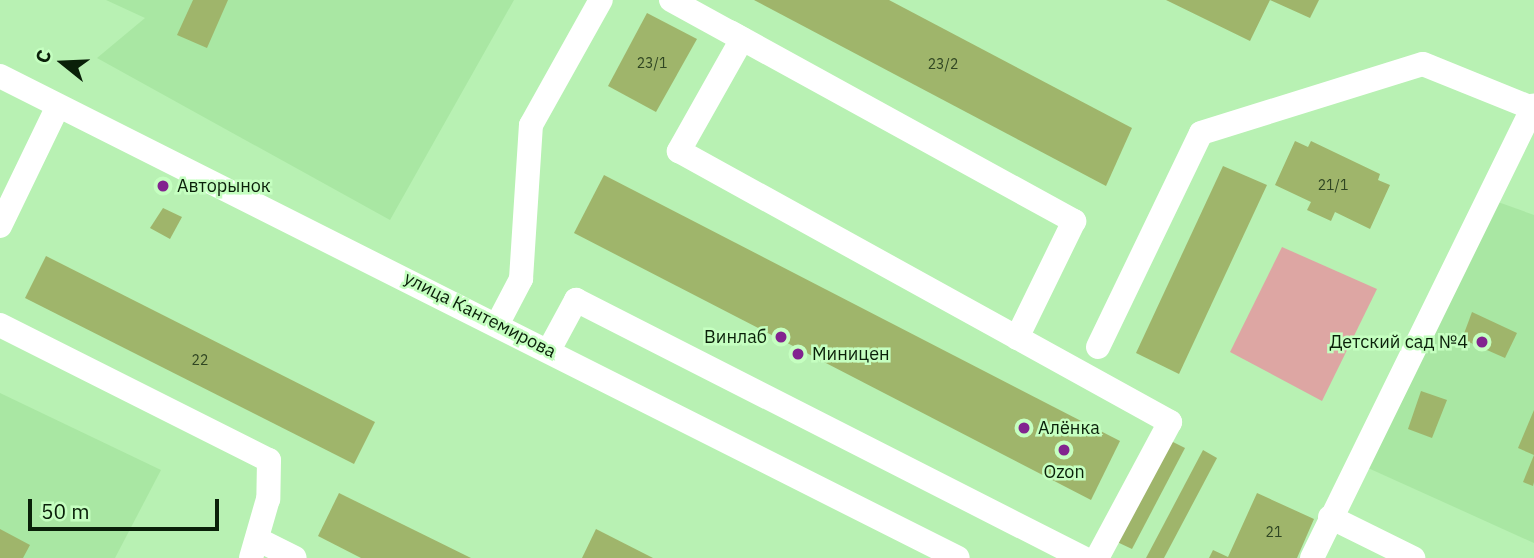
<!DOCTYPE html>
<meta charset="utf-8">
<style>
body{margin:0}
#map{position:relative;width:1534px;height:558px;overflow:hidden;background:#b8f1b3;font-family:"IBM Plex Sans",sans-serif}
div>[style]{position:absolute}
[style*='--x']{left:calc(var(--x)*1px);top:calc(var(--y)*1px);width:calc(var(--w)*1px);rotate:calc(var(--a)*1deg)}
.built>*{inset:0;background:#a9e7a3}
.green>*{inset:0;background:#dda6a3}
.building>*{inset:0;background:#9fb56b}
.minor>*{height:24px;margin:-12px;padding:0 12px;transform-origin:12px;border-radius:12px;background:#fff}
.dots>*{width:19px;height:19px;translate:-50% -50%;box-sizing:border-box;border:4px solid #c5ffc0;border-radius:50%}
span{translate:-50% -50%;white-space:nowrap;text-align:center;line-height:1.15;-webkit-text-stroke:5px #c5ffc0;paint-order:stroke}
.number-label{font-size:14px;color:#2f4522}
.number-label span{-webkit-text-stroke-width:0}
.poi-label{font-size:18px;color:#0a2009}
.left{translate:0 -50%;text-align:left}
.right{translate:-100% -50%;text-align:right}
.street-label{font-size:18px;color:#0a2009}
.north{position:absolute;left:28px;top:28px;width:70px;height:70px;-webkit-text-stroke:5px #c5ffc0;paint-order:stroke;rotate:288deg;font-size:19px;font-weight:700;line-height:28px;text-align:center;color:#0a2009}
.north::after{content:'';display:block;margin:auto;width:24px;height:32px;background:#0a2009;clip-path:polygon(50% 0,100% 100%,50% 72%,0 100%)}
.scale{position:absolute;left:28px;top:499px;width:191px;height:32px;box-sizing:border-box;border:4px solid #0a2009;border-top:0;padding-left:9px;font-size:21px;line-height:24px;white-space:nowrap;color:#0a2009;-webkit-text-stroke:5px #c5ffc0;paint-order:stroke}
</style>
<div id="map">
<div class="built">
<i style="clip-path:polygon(106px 0,514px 0,390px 220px,97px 58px,145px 18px)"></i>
<i style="clip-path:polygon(1498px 202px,1534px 215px,1534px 543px,1368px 468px)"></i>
<i style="clip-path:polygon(0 393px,161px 470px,115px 558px,0 558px)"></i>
</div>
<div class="green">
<i style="clip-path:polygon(1282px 247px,1377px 289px,1322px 401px,1230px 352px)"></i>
</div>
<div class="building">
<i style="clip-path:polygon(193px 0,228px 0,207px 48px,177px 35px)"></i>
<i style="clip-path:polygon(754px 0,889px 0,1132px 128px,1106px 186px)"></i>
<i style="clip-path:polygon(1166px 0,1319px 0,1310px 18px,1270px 0,1250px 41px)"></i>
<i style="clip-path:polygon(647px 13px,697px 39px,656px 112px,608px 86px)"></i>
<i style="clip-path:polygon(1295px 141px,1308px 147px,1311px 141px,1380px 174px,1378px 180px,1390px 185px,1370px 229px,1335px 212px,1331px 221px,1307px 210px,1311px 202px,1275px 185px)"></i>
<i style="clip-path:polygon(1223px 166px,1267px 185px,1179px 374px,1136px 353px)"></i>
<i style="clip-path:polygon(604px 175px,1120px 441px,1091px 500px,574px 233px)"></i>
<i style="clip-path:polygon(163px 208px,182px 217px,170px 239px,150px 228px)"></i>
<i style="clip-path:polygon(46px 256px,375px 422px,354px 464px,25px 298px)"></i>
<i style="clip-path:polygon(1472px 312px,1517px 333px,1505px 358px,1462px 339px)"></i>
<i style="clip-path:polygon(1421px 391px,1447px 400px,1432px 438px,1408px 429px)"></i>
<i style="clip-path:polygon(1534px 410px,1534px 455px,1518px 448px)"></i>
<i style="clip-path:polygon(1169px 440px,1185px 448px,1132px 549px,1115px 541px)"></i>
<i style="clip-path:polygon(1203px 450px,1217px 458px,1164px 558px,1146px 558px)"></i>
<i style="clip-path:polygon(1534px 455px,1534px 482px,1533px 486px,1523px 482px)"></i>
<i style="clip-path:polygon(339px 493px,471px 558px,361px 558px,318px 536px)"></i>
<i style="clip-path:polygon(1257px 493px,1314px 519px,1297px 558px,1209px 558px,1213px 550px,1228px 557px)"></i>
<i style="clip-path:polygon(0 529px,30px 545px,23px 558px,0 558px)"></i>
<i style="clip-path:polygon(596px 529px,653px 558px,582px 558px)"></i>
</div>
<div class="minor">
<i style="--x:671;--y:0;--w:81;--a:28.8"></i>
<i style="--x:742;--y:39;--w:129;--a:119.4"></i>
<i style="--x:679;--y:151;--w:561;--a:28.9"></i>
<i style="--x:1170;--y:422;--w:154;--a:118.2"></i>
<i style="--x:730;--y:32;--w:393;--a:28.8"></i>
<i style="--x:1074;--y:221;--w:130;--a:116"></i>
<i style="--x:0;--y:76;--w:1072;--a:26.71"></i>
<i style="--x:0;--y:226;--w:133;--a:-64.2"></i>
<i style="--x:498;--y:323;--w:50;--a:-62.4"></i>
<i style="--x:521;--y:279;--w:154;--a:-86.3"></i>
<i style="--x:531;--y:125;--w:143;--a:-60.8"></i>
<i style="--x:0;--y:325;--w:301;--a:26.7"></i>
<i style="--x:269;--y:460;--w:39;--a:91"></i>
<i style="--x:268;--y:499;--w:61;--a:106.1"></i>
<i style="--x:1098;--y:347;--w:237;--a:-64.3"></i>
<i style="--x:1201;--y:133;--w:232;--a:-17.3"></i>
<i style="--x:1423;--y:64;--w:118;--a:22"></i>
<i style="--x:549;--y:350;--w:57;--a:-61.6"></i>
<i style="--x:576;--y:300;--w:569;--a:26.97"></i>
<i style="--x:1330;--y:517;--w:93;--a:26.3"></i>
<i style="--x:257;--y:539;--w:42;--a:26.6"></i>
<i style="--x:1312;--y:558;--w:504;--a:-63.89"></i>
</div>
<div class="dots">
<i style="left:163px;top:186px;background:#82248f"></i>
<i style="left:781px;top:337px;background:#82248f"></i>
<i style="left:1482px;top:342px;background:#82248f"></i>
<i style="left:798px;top:354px;background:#82248f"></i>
<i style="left:1024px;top:428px;background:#82248f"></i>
<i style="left:1064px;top:450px;background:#82248f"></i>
</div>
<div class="number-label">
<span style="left:652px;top:63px">23/1</span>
<span style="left:943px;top:64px">23/2</span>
<span style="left:1333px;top:185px">21/1</span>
<span style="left:200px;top:360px">22</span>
<span style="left:1274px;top:532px">21</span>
</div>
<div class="poi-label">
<span class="left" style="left:177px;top:186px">Авторынок</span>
<span class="right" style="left:767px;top:337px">Винлаб</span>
<span class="right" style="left:1468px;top:342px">Детский сад №4</span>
<span class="left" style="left:812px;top:354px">Миницен</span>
<span class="left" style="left:1038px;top:428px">Алёнка</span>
<span style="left:1064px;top:472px">Ozon</span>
</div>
<div class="street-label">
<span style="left:480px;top:315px;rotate:27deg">улица Кантемирова</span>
</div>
<div class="north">С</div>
<div class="scale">50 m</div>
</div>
